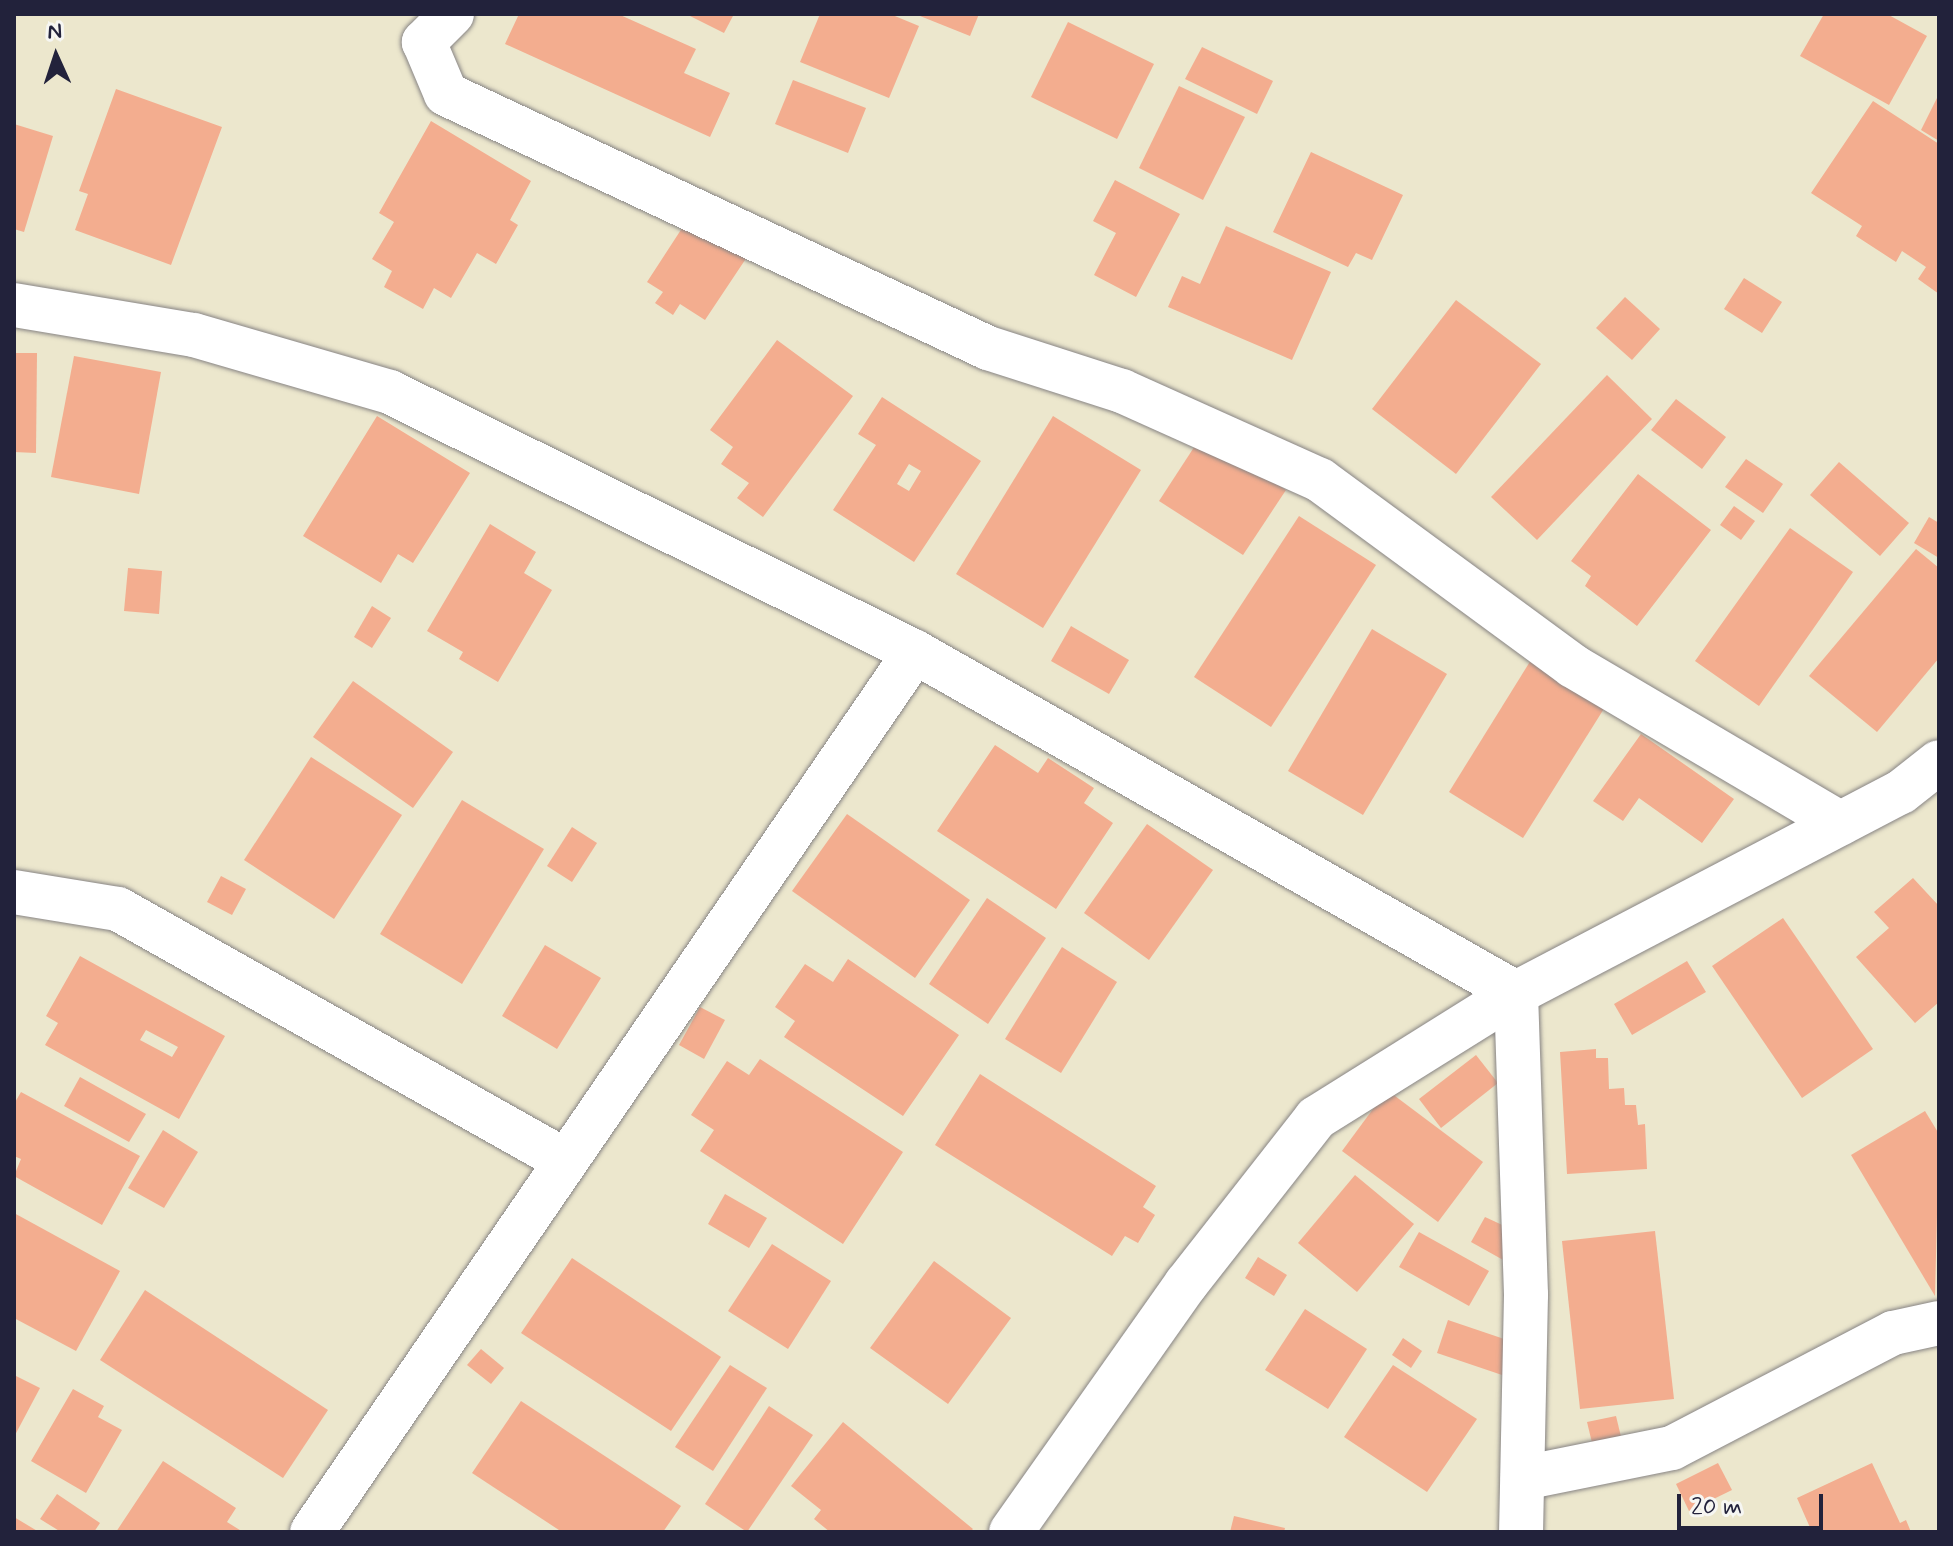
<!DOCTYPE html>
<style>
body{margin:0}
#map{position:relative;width:1953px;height:1546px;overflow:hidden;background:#ece7cd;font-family:Mynerve,sans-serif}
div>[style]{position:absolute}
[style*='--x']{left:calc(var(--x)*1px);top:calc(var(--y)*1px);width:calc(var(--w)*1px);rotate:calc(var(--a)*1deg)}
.building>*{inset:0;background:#f3ad8f}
.roads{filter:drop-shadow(0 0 2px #878484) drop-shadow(0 0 2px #878484)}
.street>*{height:44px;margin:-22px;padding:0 22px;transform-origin:22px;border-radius:22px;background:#fff}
span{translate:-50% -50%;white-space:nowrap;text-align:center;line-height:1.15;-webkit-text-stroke:7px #f6f6f2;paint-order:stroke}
.frame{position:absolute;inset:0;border:16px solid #22223b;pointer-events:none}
.north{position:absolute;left:16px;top:16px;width:80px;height:80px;-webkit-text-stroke:6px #f6f6f2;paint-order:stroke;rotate:357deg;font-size:22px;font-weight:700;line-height:32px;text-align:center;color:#22223b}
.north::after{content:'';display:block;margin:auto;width:28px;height:36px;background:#22223b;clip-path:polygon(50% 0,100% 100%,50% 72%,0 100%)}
.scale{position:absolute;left:1677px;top:1494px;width:146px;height:36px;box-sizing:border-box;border:4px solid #22223b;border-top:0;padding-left:10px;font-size:24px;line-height:28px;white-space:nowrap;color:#22223b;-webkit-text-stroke:6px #f6f6f2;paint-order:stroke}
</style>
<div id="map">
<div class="building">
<i style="clip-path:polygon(519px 14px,618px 14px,696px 49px,684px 73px,730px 93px,710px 137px,505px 44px)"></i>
<i style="clip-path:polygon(686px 14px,734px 14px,724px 33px)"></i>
<i style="clip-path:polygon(820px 14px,890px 14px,919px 26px,889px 98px,800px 62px)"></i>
<i style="clip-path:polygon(915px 14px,979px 14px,970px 36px)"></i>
<i style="clip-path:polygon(1824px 14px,1887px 14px,1927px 36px,1889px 105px,1800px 56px)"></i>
<i style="clip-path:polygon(1068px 22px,1154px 64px,1117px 139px,1031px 97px)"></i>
<i style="clip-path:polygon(1202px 47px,1273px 81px,1257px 114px,1185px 79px)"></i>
<i style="clip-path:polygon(793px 80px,866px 108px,848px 153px,775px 124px)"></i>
<i style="clip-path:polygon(1179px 86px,1245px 117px,1203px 200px,1139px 168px)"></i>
<i style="clip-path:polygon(116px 89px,222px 127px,171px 265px,75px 230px,88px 194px,79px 191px)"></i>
<i style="clip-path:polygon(1939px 94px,1939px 141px,1921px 130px)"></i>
<i style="clip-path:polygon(1873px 101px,1939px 144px,1939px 294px,1918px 279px,1926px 267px,1902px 251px,1896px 262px,1856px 236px,1862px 226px,1811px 193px)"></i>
<i style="clip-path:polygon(431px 121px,531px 181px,510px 220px,518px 225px,496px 264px,477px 253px,451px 298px,434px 288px,423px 309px,384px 287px,392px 271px,372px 259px,394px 222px,379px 213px)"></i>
<i style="clip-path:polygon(14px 124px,53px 136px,24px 232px,14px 229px)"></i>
<i style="clip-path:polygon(1311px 152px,1403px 195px,1372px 260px,1356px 253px,1348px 267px,1273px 232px)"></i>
<i style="clip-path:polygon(1115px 180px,1180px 214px,1136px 297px,1094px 275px,1116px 233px,1093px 221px)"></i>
<i style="clip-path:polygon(688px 219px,747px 257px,705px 320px,680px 304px,673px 315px,655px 303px,663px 292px,647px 282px)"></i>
<i style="clip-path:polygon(1226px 226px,1331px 272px,1292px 360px,1168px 307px,1182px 276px,1200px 284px)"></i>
<i style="clip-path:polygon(1744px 278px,1782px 302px,1762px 333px,1724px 309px)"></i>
<i style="clip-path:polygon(1625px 297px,1660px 329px,1632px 360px,1596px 328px)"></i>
<i style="clip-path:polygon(1456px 300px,1541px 364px,1456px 474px,1372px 409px)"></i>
<i style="clip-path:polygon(777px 340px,853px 396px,763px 517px,737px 498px,749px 483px,721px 464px,733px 447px,710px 430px)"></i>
<i style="clip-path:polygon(14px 353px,37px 353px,36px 453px,14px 452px)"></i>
<i style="clip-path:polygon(74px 356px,161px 372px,139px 494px,51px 477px)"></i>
<i style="clip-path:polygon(1607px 375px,1652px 419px,1537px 540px,1491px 497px)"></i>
<i style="clip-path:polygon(evenodd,882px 397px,981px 461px,914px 562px,833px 510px,876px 445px,858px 434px,882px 397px,909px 464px,921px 471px,909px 491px,897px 484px,909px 464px)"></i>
<i style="clip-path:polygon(1676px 399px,1726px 437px,1702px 469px,1651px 430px)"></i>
<i style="clip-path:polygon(377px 416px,470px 473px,413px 563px,398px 554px,381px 583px,303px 536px)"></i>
<i style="clip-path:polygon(1053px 416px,1141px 470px,1043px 628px,956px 574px)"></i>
<i style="clip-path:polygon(1202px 435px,1286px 490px,1243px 555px,1159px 501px)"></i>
<i style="clip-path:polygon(1746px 459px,1783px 484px,1763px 513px,1725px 487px)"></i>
<i style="clip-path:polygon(1839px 462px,1909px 523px,1880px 556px,1810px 495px)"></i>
<i style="clip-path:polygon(1638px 474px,1711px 530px,1637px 626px,1585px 586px,1591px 576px,1571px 561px)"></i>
<i style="clip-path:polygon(1734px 506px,1755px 521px,1741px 540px,1720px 525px)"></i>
<i style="clip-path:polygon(1299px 516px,1376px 565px,1271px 727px,1194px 677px)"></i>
<i style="clip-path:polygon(1929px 517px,1939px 523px,1939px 558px,1914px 543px)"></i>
<i style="clip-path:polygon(490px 524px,536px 552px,524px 573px,552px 590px,498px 682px,459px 659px,463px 652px,427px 631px)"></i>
<i style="clip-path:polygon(1790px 528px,1853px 572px,1759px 706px,1695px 661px)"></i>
<i style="clip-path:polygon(1916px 549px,1939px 568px,1939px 658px,1877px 732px,1809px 676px)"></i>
<i style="clip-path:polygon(128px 568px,162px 571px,159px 614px,124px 611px)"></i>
<i style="clip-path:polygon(372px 606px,391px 618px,372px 648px,354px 637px)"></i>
<i style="clip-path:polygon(1071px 626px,1129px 660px,1109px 694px,1051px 661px)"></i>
<i style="clip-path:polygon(1372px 629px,1447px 674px,1363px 815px,1288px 771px)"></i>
<i style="clip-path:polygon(1531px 660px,1605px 707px,1523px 838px,1449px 792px)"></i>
<i style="clip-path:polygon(353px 681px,453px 752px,413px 808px,313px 737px)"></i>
<i style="clip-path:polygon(1641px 734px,1734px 799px,1702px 843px,1639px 798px,1623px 821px,1593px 801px)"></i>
<i style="clip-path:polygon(995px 745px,1038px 773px,1048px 758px,1094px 788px,1084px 803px,1113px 823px,1056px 909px,937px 831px)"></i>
<i style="clip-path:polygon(311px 757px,402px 815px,334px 919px,244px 860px)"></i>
<i style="clip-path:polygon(462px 800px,544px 849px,462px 984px,380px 934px)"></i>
<i style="clip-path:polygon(847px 814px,970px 900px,915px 978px,792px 891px)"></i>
<i style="clip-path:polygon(1147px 824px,1213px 870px,1149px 960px,1084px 913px)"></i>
<i style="clip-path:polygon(572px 827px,597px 843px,572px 882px,547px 866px)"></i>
<i style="clip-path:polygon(221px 876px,246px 889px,232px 915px,207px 902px)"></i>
<i style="clip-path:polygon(1913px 878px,1939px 906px,1939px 1002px,1915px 1023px,1856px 957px,1889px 928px,1874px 912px)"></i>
<i style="clip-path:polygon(987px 898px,1046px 938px,988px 1024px,929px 984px)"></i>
<i style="clip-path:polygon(1783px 918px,1873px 1049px,1802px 1098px,1712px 966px)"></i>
<i style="clip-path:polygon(545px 945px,601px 978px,557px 1049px,502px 1016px)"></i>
<i style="clip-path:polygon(1062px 947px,1117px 982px,1061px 1073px,1005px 1039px)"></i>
<i style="clip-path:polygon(evenodd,80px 956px,225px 1036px,179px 1119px,45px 1045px,58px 1023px,46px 1016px,80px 956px,146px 1030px,178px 1047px,172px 1057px,140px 1040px,146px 1030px)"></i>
<i style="clip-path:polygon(848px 959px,959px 1035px,903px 1116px,784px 1037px,795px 1021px,775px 1007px,805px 964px,833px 982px)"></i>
<i style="clip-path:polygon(1687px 961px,1706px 992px,1632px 1035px,1614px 1004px)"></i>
<i style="clip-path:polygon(700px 1007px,725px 1020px,704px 1059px,679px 1045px)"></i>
<i style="clip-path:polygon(1596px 1049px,1596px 1058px,1608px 1058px,1609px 1089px,1624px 1088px,1625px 1105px,1636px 1105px,1638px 1125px,1645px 1124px,1647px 1169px,1567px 1174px,1560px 1052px)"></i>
<i style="clip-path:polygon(1476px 1055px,1498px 1083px,1441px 1128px,1419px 1099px)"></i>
<i style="clip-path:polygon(760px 1059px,903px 1152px,843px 1244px,700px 1151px,714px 1130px,691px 1115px,727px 1061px,749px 1075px)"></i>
<i style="clip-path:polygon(980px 1074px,1156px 1186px,1143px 1207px,1155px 1215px,1138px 1243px,1125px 1236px,1112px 1256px,935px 1145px)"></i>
<i style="clip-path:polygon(80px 1077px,146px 1114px,129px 1142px,64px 1106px)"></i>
<i style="clip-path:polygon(1387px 1090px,1483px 1162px,1438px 1222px,1342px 1151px)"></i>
<i style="clip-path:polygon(21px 1092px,140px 1156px,102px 1225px,14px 1176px,21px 1159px,14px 1156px,14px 1104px)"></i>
<i style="clip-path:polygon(1925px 1111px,1939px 1134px,1935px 1296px,1851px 1155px)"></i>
<i style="clip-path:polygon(163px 1130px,198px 1152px,164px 1208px,128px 1188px)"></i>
<i style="clip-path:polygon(1355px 1175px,1414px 1224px,1357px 1292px,1298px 1243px)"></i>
<i style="clip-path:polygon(725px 1194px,767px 1218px,749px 1248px,708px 1224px)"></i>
<i style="clip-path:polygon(14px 1213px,120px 1271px,76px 1351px,14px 1318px)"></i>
<i style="clip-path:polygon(1485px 1217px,1511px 1229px,1505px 1261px,1471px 1242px)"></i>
<i style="clip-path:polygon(1655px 1231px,1674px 1399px,1580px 1409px,1562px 1241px)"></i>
<i style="clip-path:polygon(1419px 1232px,1489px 1271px,1469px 1306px,1399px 1267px)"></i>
<i style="clip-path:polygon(772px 1244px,831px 1281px,788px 1349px,728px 1311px)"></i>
<i style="clip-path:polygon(1258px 1257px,1287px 1275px,1274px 1296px,1245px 1278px)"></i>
<i style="clip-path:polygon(572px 1258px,721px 1357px,671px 1431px,521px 1333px)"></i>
<i style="clip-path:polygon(934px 1261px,1011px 1318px,948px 1404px,870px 1348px)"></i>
<i style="clip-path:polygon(145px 1290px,328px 1410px,283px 1478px,100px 1360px)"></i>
<i style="clip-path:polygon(1305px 1309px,1367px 1349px,1328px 1409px,1265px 1370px)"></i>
<i style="clip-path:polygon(1448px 1320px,1516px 1343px,1505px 1376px,1437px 1353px)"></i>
<i style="clip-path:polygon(1403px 1338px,1422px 1351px,1411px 1368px,1392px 1355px)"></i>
<i style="clip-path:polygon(481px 1349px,504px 1368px,491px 1384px,467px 1365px)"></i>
<i style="clip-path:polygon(730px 1365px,767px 1388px,713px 1471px,675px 1447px)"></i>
<i style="clip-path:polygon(1393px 1365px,1477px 1419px,1427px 1492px,1344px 1437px)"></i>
<i style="clip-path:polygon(14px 1375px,40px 1388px,14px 1437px)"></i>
<i style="clip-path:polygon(73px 1389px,104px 1406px,98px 1417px,122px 1430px,86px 1493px,31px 1461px)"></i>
<i style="clip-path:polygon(521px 1401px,681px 1506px,663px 1532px,562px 1532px,472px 1473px)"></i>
<i style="clip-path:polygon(769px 1406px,813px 1435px,747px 1532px,705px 1504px)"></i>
<i style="clip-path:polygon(1616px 1416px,1623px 1445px,1594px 1451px,1587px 1422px)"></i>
<i style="clip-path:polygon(843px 1422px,973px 1529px,970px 1532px,830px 1532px,814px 1519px,821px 1510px,791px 1486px)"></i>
<i style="clip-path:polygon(163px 1461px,236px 1508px,227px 1522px,243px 1532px,116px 1532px)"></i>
<i style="clip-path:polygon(1718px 1463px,1732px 1490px,1689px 1511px,1676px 1484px)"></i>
<i style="clip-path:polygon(1872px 1463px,1900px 1523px,1906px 1520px,1911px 1532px,1812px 1532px,1797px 1498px)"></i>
<i style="clip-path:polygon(57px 1494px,100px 1523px,94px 1532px,61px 1532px,40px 1519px)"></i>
<i style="clip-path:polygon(1234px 1516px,1285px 1528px,1284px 1532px,1230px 1532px)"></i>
<i style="clip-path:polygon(14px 1517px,39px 1532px,14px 1532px)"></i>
</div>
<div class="roads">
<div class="street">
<i style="--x:452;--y:14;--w:40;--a:135"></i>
<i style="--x:424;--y:42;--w:56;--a:67.1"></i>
<i style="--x:446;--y:94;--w:599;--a:25.11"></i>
<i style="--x:988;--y:348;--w:141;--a:17.8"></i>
<i style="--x:1122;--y:391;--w:217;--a:24.2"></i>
<i style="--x:1320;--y:480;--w:314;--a:36.3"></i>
<i style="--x:1573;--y:666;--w:310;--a:30.5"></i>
<i style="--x:14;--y:305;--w:182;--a:9.5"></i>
<i style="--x:194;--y:335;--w:204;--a:16.2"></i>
<i style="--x:390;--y:392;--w:586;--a:26.35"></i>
<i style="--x:915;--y:652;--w:691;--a:29.57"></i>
<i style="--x:1516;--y:993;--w:302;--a:88.1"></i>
<i style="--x:1526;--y:1295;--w:237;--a:91.2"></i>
<i style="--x:14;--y:892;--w:105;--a:9.3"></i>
<i style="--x:118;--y:909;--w:514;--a:29.36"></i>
<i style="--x:1523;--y:1478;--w:152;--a:-11.4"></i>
<i style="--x:1672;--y:1448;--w:249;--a:-27.5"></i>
<i style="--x:1893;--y:1333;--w:47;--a:-12.3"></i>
<i style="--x:312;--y:1532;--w:1067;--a:-55.58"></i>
<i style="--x:1011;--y:1532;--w:304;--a:-54.8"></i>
<i style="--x:1186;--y:1284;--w:211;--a:-51.9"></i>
<i style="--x:1316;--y:1118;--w:236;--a:-32"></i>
<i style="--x:1516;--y:993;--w:434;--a:-27.6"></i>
<i style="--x:1901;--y:792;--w:48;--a:-38.3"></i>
</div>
</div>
<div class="frame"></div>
<div class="north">N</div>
<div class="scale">20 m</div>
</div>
